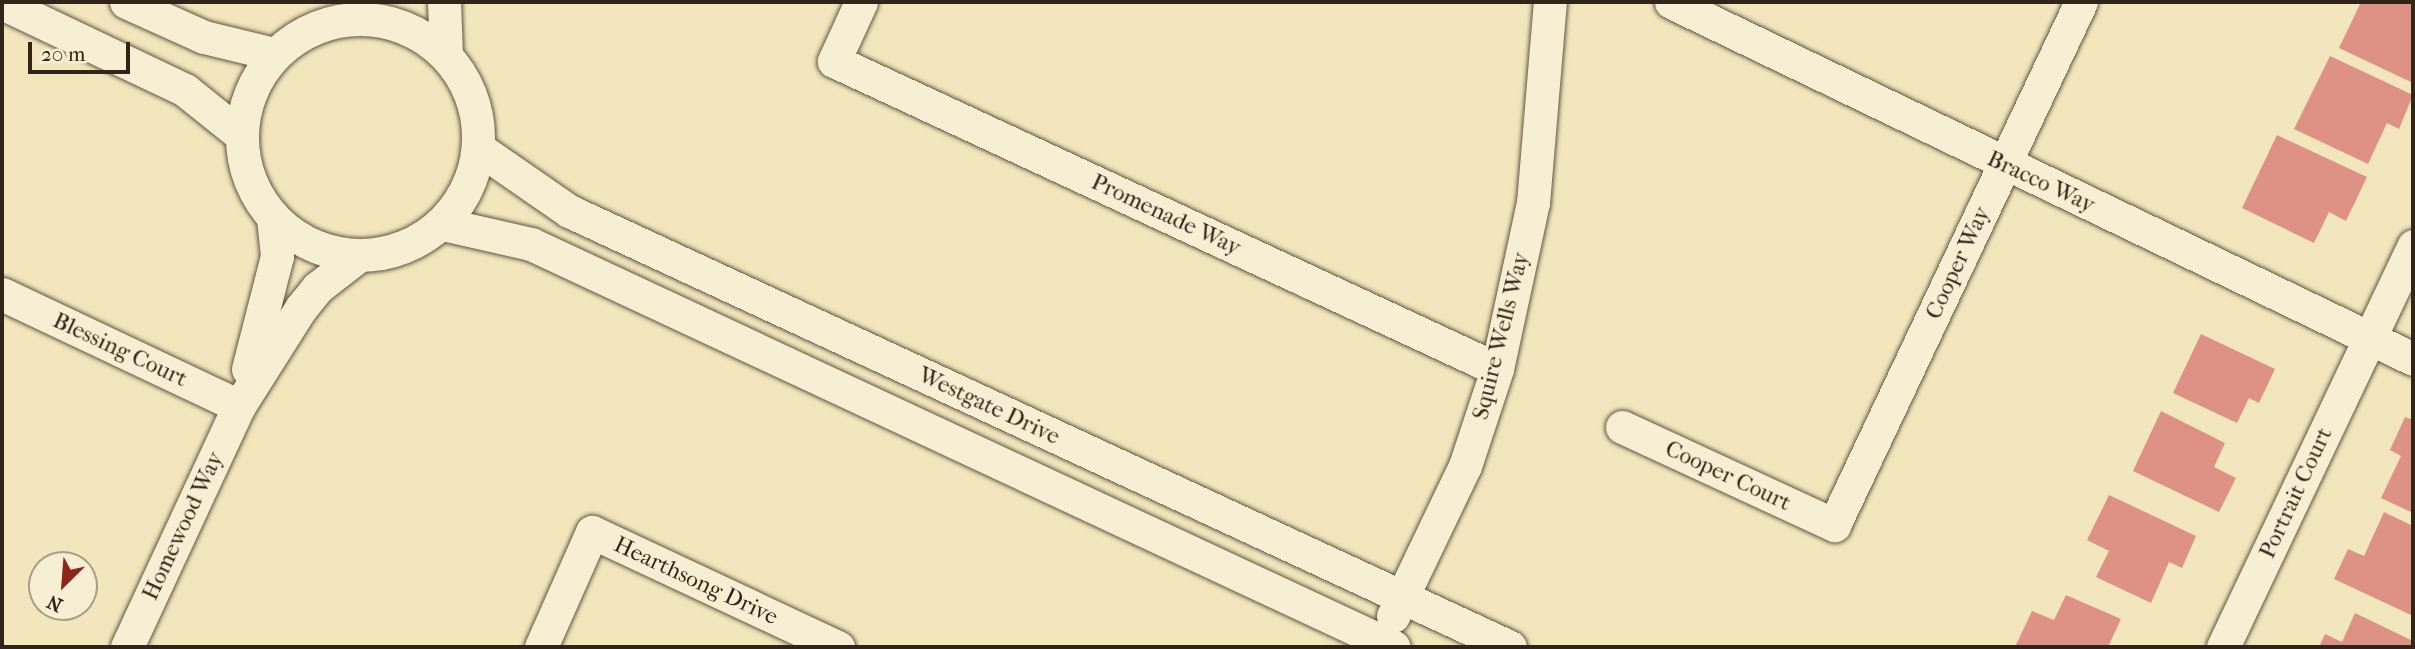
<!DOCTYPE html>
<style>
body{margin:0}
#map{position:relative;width:2415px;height:649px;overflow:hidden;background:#f2e6bc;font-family:"IM FELL French Canon",serif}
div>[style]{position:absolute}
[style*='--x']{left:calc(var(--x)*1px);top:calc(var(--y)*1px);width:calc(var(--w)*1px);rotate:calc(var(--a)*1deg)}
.building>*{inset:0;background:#dd9285}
.roads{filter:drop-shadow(0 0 2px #615542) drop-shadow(0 0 2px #615542)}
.minor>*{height:33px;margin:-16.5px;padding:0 16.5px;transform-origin:16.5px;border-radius:16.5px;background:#f7efd3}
.minor>.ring{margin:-16.5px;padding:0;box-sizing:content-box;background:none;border:33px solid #f7efd3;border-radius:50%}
span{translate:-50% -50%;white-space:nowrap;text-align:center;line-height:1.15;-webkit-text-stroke:5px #f7efd3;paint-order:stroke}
.street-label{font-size:23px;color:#312519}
.frame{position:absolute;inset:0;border:4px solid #312519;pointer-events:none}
.north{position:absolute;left:28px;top:551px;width:70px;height:70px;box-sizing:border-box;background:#f7efd3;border:2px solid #a89e89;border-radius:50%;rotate:205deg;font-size:19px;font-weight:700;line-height:28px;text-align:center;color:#312519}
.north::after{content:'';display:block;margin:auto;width:24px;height:32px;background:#8f2418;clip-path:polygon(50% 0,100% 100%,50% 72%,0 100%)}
.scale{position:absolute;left:28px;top:42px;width:102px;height:32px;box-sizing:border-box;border:4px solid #312519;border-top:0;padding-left:9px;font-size:21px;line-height:24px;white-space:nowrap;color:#312519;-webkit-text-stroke:5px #f7efd3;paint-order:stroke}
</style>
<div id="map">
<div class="building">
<i style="clip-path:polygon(2361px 2px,2413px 2px,2413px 83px,2339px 48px)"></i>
<i style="clip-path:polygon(2330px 56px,2413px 95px,2399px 129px,2387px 123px,2368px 164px,2294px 129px)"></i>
<i style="clip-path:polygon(2277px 135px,2367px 177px,2346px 221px,2329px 212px,2314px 243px,2242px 208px)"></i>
<i style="clip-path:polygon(2201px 334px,2275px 369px,2259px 403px,2249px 398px,2237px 423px,2173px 393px)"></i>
<i style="clip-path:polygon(2161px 411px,2225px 443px,2214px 467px,2236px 478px,2219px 512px,2133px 471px)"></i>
<i style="clip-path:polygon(2405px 417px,2413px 420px,2413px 513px,2381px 498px,2401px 456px,2390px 450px)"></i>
<i style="clip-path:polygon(2109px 495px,2196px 536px,2182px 568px,2169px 562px,2151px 603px,2096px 577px,2109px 551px,2087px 540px)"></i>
<i style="clip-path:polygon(2384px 512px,2413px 526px,2411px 615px,2334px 579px,2348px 549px,2364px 556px)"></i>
<i style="clip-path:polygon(2066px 595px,2121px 619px,2108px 647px,2015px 647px,2032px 611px,2054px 620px)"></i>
<i style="clip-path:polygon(2355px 613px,2413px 641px,2413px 647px,2319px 647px,2325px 634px,2342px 642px)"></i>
</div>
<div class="roads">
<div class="minor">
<i style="--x:126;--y:2;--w:85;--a:24.2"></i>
<i style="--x:204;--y:37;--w:72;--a:13.7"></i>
<i style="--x:444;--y:2;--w:53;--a:87.8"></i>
<i style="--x:861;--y:2;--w:65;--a:114.6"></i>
<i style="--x:834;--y:61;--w:731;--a:24.92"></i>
<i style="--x:1671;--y:2;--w:823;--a:25.69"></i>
<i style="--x:2;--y:3;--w:203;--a:25.4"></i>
<i style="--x:185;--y:90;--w:70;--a:38.7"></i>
<i class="ring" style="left:242px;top:19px;width:203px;height:203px"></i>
<i style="--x:478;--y:148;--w:111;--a:34.7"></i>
<i style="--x:569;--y:211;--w:1037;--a:24.86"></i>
<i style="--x:443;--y:224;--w:90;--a:12.8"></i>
<i style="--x:531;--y:244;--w:952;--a:25.03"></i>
<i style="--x:2;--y:294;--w:262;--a:25.3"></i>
<i style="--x:248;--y:369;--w:117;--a:-75.6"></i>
<i style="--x:277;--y:256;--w:36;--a:-96"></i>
<i style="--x:1622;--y:427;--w:234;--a:24.8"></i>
<i style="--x:1834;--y:525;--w:578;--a:-64.72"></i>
<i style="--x:1393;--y:616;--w:166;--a:-64.4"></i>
<i style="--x:1465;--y:466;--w:102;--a:-71.7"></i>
<i style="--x:1497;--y:369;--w:170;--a:-77.8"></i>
<i style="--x:1533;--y:203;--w:202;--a:-85.2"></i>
<i style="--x:127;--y:647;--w:266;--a:-65.1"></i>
<i style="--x:239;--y:406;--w:116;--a:-57.7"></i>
<i style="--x:301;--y:308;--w:26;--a:-51"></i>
<i style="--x:317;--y:288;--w:51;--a:-37.8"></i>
<i style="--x:541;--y:647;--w:126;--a:-66.1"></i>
<i style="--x:592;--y:532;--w:272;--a:25.1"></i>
<i style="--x:2223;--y:647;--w:444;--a:-64.6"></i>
</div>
</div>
<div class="street-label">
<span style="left:2041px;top:182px;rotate:25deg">Bracco Way</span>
<span style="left:1166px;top:215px;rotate:25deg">Promenade Way</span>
<span style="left:1958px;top:263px;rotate:-65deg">Cooper Way</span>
<span style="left:1501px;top:336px;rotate:-76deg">Squire Wells Way</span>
<span style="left:120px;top:350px;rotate:25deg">Blessing Court</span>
<span style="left:989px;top:406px;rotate:25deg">Westgate Drive</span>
<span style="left:1728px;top:476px;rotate:25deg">Cooper Court</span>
<span style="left:2296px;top:493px;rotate:-65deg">Portrait Court</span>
<span style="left:183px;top:526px;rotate:-65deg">Homewood Way</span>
<span style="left:696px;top:581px;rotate:25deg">Hearthsong Drive</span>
</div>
<div class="frame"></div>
<div class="north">N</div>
<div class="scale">20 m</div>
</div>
